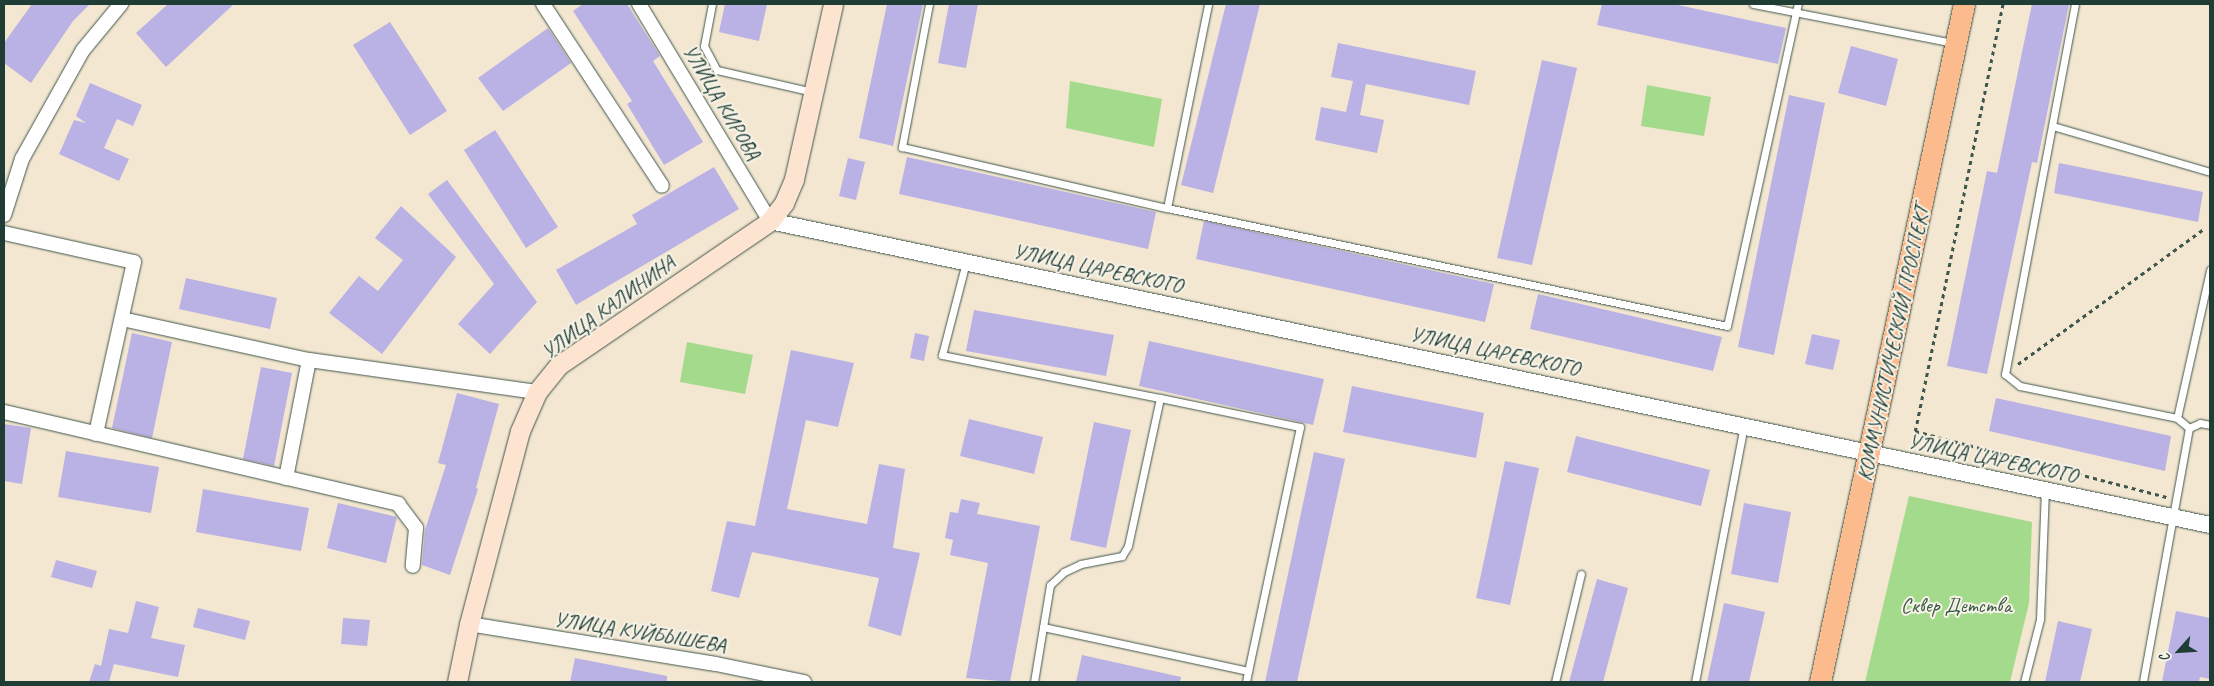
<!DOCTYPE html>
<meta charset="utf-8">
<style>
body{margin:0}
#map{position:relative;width:2214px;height:686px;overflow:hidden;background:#f3e7d1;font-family:Caveat,sans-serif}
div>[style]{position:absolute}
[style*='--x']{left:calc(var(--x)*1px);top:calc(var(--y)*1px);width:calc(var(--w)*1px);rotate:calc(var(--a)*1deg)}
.green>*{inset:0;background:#a3da8c}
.building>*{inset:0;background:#bab1e4}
.path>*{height:3px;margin-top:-1.5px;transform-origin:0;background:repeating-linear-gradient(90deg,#3f564c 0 4px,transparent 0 8px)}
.roads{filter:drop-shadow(0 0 1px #3f564c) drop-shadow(0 0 1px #3f564c)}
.service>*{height:7px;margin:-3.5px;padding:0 3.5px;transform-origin:3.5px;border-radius:3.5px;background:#fff}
.minor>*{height:14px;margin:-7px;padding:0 7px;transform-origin:7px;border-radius:7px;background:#fff}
.tertiary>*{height:16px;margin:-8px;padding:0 8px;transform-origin:8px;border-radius:8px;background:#fff}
.secondary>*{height:19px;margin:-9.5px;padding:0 9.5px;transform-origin:9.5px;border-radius:9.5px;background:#fde4d1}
.primary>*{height:21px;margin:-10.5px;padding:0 10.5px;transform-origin:10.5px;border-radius:10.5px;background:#fbbb8d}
span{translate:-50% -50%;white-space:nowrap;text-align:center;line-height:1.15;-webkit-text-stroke:4px #f7f3e8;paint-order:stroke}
.street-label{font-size:21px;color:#1f3d34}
.park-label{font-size:21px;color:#395c46}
.frame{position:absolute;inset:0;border:5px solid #1f3d34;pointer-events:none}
.north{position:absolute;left:2154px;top:626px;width:50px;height:50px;-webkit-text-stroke:4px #f7f3e8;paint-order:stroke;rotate:244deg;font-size:14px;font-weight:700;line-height:20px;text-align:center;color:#1f3d34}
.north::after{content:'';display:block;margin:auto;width:18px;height:22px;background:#1f3d34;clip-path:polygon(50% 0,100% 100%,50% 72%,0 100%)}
</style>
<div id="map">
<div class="green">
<i style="clip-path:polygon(1070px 81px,1162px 99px,1154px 147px,1066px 128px)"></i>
<i style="clip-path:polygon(1647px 85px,1711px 97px,1704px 136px,1641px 126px)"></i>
<i style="clip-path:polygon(687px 342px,753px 355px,745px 394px,680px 382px)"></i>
<i style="clip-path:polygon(1909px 496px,2032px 522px,2029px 603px,2010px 682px,1865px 682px)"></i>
</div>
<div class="building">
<i style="clip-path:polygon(32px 4px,90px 4px,73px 21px,31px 83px,4px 63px,4px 43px)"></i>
<i style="clip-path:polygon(168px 4px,234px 4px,166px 67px,136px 33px)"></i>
<i style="clip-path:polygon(583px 4px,627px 4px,660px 56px,653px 61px,703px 142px,664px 165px,627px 104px,632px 101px,573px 11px)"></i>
<i style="clip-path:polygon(725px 4px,767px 4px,759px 41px,719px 32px)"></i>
<i style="clip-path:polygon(887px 4px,923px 4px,893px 146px,859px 138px)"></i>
<i style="clip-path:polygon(949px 4px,978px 4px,966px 68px,938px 63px)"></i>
<i style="clip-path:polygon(1226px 4px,1260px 4px,1213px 193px,1181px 185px)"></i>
<i style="clip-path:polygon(1602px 4px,1673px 4px,1786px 28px,1778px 64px,1597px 25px)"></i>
<i style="clip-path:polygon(2032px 4px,2069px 4px,2037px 163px,2032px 162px,1987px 374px,1947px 366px,1987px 171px,1997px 173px)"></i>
<i style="clip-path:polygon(390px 22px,447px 111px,410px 135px,353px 45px)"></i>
<i style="clip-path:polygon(548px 28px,571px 63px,503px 111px,478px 78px)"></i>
<i style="clip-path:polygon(1338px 43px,1476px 71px,1469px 105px,1366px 84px,1360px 115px,1384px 120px,1377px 153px,1315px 140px,1321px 107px,1346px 112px,1353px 81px,1331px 77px)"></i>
<i style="clip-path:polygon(1851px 46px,1898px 59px,1886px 106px,1838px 93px)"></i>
<i style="clip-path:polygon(1542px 60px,1577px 68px,1532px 265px,1497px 258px)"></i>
<i style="clip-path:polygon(90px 83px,142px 105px,133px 126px,117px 119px,104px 148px,129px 159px,119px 181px,59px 154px,74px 120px,86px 123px,76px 116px)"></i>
<i style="clip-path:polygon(1789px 95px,1825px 103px,1774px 355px,1738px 347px)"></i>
<i style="clip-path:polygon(495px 130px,558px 227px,526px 248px,464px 150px)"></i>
<i style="clip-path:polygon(907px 157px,1156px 212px,1148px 249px,899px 194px)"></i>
<i style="clip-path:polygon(848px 158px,865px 162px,856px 200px,839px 196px)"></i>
<i style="clip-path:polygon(2059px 163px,2203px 192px,2198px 222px,2054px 193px)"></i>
<i style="clip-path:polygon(714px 167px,739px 209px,576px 305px,556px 270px,637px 224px,632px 215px)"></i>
<i style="clip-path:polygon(447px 180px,537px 302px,490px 354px,458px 324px,494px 284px,428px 194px)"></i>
<i style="clip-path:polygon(401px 206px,456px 257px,382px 354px,329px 313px,359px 276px,378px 291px,403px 260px,375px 238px)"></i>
<i style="clip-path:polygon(1204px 221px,1494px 284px,1485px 322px,1196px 259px)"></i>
<i style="clip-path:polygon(186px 278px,277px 298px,270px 329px,179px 309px)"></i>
<i style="clip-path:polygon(1538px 294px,1722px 337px,1713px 371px,1530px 329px)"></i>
<i style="clip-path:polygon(974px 310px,1114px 335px,1106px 376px,966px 351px)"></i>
<i style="clip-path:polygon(132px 333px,172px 342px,152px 438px,112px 428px)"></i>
<i style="clip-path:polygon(915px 333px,929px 336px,924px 361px,910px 358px)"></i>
<i style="clip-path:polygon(1812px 334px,1840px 340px,1833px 370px,1805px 364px)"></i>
<i style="clip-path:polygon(1149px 341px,1324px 379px,1313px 425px,1139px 386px)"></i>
<i style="clip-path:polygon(791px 350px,854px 363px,838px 427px,806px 420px,787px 509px,867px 524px,879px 464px,905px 469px,893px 548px,920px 553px,901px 636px,868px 626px,879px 578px,752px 552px,739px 598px,711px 591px,727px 521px,755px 526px)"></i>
<i style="clip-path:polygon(261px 367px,292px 373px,274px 466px,243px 459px)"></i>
<i style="clip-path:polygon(1352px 386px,1484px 413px,1476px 458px,1343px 432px)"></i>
<i style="clip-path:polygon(457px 393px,499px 404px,476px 488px,478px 489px,450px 575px,422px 565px,425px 530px,446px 465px,438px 463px)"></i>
<i style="clip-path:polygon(1996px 398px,2171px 436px,2165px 471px,1989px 431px)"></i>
<i style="clip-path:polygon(969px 419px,1043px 437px,1034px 474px,960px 456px)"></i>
<i style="clip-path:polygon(1094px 422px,1131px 430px,1106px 548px,1070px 540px)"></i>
<i style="clip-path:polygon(4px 424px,31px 428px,22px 484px,4px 481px)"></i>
<i style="clip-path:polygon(1576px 436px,1710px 470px,1701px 506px,1567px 472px)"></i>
<i style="clip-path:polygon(66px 451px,159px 467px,151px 513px,58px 497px)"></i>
<i style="clip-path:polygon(1314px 452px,1345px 459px,1297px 682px,1265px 682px)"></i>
<i style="clip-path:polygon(1505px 461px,1539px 468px,1510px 605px,1476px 598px)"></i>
<i style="clip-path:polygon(203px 489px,309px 508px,301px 551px,196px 532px)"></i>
<i style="clip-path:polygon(961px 499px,980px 503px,977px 514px,1040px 526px,1010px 682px,966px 678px,988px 563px,950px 555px,953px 540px,945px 538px,950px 512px,958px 513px)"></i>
<i style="clip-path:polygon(338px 503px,397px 517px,386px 563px,327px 548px)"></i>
<i style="clip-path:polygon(1744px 503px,1791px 512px,1778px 583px,1731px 574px)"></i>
<i style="clip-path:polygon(56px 560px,97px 571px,92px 588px,51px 577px)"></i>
<i style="clip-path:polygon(1597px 579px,1628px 588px,1603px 682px,1569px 682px)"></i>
<i style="clip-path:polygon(136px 601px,159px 607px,151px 638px,185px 645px,178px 677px,114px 664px,109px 682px,89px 682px,95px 664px,101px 666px,109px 629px,128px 633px)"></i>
<i style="clip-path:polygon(1724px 603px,1765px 612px,1749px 682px,1707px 682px)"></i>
<i style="clip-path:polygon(198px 608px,250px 621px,245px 640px,193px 627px)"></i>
<i style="clip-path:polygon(2176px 611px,2210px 618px,2210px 679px,2200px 677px,2199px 682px,2162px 682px)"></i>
<i style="clip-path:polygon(343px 618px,370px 620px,367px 646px,341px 644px)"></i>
<i style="clip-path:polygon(2058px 621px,2092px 629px,2080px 682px,2045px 682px)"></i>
<i style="clip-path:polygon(1082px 655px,1181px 677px,1180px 682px,1076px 682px)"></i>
<i style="clip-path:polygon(575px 658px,667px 676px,667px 682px,570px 682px)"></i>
</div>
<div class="path">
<i style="--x:2003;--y:4;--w:436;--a:101.6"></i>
<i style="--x:1915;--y:431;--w:260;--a:14.7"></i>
<i style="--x:2018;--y:364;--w:230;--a:-36"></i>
</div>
<div class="roads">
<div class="service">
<i style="--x:712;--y:4;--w:43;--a:100.8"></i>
<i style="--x:704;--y:46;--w:27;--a:62"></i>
<i style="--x:717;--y:70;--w:98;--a:12.9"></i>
<i style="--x:929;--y:4;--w:146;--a:100.7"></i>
<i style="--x:902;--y:147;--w:272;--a:13"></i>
<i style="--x:1167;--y:208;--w:572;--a:11.9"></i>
<i style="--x:1727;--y:326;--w:330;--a:-77.6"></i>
<i style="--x:1753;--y:4;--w:204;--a:11"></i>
<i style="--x:2075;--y:4;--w:377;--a:100.7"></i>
<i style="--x:2005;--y:374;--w:19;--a:39"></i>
<i style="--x:2020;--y:386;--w:160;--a:11.5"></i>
<i style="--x:2177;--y:418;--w:16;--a:40"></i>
<i style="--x:2189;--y:428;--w:258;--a:100.3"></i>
<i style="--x:2053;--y:126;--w:164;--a:16.3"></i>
<i style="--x:1167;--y:208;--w:208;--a:-78.6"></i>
<i style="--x:966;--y:262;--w:96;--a:104.5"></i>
<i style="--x:942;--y:355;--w:222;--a:11.2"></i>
<i style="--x:1160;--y:398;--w:151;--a:102.2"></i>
<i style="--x:1128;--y:546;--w:12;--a:121"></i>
<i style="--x:1122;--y:556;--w:42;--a:169"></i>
<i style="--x:1081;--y:564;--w:19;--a:155"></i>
<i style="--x:1064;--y:572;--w:19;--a:137"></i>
<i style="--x:1050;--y:585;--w:98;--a:99.4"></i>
<i style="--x:1160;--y:398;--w:143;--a:11.7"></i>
<i style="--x:1300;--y:427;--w:249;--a:102"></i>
<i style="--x:2177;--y:418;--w:152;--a:-77.4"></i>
<i style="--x:2189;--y:428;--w:12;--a:-24"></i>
<i style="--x:2200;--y:423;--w:10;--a:11"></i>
<i style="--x:1043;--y:627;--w:210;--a:12.1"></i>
<i style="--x:1248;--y:671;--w:11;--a:100"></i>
<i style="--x:1555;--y:682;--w:111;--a:-76.5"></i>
<i style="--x:1695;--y:682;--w:262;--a:-79.2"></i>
<i style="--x:2024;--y:682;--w:65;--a:-75.7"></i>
<i style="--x:2040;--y:619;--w:129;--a:-87.8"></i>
</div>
<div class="minor">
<i style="--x:543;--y:4;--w:217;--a:56.8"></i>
<i style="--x:639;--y:4;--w:253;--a:58.9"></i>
<i style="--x:4;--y:215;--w:59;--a:-72.2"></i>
<i style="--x:22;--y:159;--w:125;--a:-60.8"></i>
<i style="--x:83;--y:50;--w:60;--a:-50.4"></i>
<i style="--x:4;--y:233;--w:133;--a:12.6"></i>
<i style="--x:134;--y:262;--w:176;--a:102.5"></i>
<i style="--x:122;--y:319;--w:191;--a:12.4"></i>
<i style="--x:4;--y:412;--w:405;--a:13.1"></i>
<i style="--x:398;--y:504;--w:30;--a:53"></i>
<i style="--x:416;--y:528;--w:38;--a:95"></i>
<i style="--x:286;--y:478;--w:120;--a:-79"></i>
<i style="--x:309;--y:360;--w:230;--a:8"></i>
<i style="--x:469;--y:624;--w:250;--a:9.2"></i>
<i style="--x:716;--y:664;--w:90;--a:11.6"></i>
</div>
<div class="tertiary">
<i style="--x:770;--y:221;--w:1472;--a:11.92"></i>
</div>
<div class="secondary">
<i style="--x:457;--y:682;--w:59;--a:-78.3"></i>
<i style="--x:469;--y:624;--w:200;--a:-75.2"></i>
<i style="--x:520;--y:431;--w:43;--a:-66.4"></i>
<i style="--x:537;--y:392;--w:35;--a:-51"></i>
<i style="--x:559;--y:365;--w:255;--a:-34.3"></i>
<i style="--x:770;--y:221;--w:23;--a:-52"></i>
<i style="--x:784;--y:203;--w:26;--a:-67"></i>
<i style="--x:794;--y:179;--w:179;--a:-77.4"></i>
</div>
<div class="primary">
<i style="--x:1820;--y:682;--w:693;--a:-78.01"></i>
</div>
</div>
<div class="street-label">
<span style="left:722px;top:102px;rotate:59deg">УЛИЦА КИРОВА</span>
<span style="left:1098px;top:268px;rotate:12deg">УЛИЦА ЦАРЕВСКОГО</span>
<span style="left:608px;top:307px;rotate:-36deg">УЛИЦА КАЛИНИНА</span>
<span style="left:1893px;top:343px;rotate:-78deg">КОММУНИСТИЧЕСКИЙ ПРОСПЕКТ</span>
<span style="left:1495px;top:351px;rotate:12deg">УЛИЦА ЦАРЕВСКОГО</span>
<span style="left:1993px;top:458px;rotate:12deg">УЛИЦА ЦАРЕВСКОГО</span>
<span style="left:640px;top:632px;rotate:9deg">УЛИЦА КУЙБЫШЕВА</span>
</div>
<div class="park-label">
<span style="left:1956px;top:605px">Сквер Детства</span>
</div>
<div class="frame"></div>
<div class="north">С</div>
</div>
